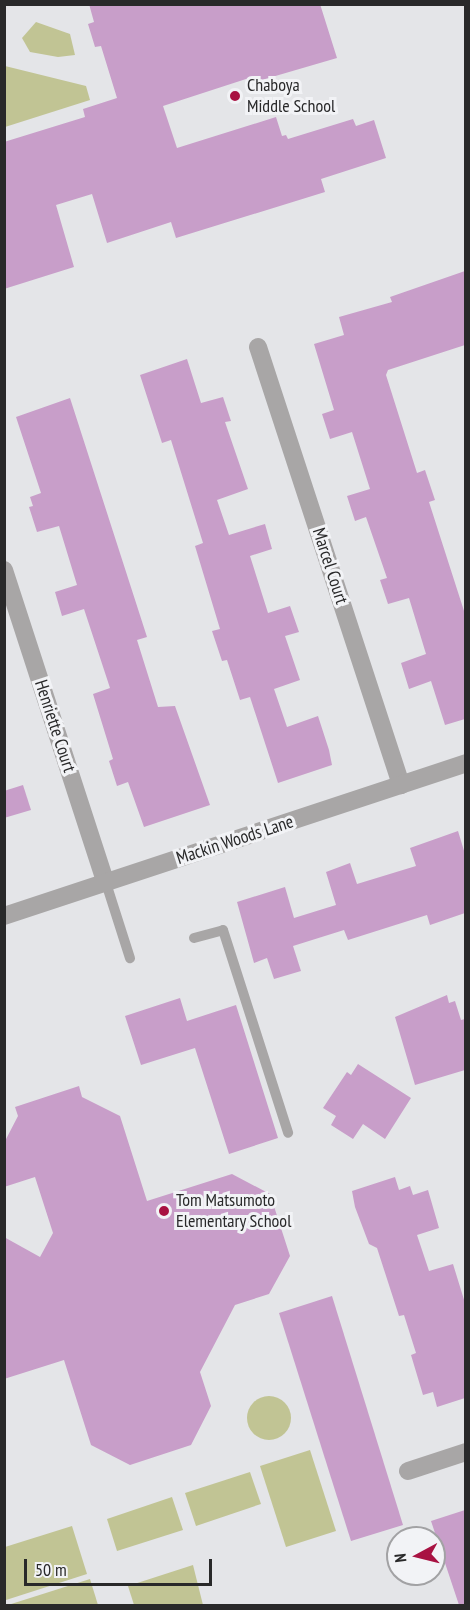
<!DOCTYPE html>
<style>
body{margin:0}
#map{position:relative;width:470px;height:1610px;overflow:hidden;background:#e4e5e8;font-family:"PT Sans Narrow",sans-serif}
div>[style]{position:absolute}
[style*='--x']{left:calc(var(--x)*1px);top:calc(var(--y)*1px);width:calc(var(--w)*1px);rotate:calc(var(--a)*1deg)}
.green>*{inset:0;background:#c1c494}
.round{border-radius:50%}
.building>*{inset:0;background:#c89ec9}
.service>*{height:10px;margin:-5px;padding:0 5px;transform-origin:5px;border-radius:5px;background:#a8a6a6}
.minor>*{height:18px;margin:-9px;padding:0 9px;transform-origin:9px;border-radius:9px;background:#a8a6a6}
.dots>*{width:16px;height:16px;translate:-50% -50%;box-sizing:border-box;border:3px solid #f2f3f6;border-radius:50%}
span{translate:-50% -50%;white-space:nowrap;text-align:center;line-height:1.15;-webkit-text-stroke:6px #f2f3f6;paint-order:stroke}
.poi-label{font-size:18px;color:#29292a}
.left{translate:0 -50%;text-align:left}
.street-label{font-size:18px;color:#29292a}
.frame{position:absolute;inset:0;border:6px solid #29292a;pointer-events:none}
.north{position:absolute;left:386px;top:1526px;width:60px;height:60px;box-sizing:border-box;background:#f2f3f6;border:2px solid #a2a2a4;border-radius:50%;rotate:263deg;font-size:16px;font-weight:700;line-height:24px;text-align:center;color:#29292a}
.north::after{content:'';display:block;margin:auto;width:21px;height:27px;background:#a81242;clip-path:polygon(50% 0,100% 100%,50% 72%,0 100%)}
.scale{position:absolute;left:24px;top:1559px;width:188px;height:27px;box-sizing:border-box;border:3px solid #29292a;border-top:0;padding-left:8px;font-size:18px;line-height:21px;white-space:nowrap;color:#29292a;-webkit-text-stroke:4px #f2f3f6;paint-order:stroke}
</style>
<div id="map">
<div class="green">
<i style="clip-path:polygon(36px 22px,70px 34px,75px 55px,58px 57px,30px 52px,22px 38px)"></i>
<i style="clip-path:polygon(5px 66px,86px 86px,90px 100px,5px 127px)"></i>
<i class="round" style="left:247px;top:1396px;width:44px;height:44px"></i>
<i style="clip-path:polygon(310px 1450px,336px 1531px,286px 1547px,260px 1466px)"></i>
<i style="clip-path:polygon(250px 1472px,261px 1504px,196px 1526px,185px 1493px)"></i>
<i style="clip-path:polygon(172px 1497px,183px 1530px,117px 1551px,107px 1519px)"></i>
<i style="clip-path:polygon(72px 1526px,87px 1574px,6px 1600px,5px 1547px)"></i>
<i style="clip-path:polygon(193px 1565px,203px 1605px,134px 1605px,128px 1586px)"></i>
<i style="clip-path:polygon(90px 1579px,98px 1605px,8px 1605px)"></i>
</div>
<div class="building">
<i style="clip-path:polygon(89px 4px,320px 4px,337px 58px,248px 84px,246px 79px,163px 106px,177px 148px,276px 117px,282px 136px,286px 135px,288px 139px,353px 119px,356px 126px,374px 120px,386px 158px,321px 179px,325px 192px,176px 238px,171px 222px,107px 243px,92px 194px,56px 205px,74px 267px,4px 289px,4px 142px,85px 117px,83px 109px,117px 98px,101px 46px,95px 47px,88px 24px,94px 22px)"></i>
<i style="clip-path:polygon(465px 271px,465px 345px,388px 370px,386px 375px,417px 473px,425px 470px,435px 500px,429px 502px,465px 614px,465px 719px,445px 725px,431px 681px,409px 689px,401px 663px,426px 654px,409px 598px,388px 604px,380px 580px,387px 578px,366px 517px,355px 521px,347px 496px,370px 489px,352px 432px,330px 439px,322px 414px,334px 410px,314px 344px,344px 335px,339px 317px,392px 302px,390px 297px)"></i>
<i style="clip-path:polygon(187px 359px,201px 403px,223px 397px,231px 421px,225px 422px,248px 489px,217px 500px,229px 535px,265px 524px,272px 549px,250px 556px,268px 613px,290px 606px,299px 632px,285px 636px,300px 680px,274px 689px,287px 727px,318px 716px,329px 750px,332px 765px,278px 783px,250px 697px,240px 700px,227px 660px,222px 661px,212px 631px,220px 629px,195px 546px,203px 543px,171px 440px,162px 443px,140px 375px)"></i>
<i style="clip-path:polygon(70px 398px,147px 637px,137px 640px,158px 707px,175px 706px,210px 805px,144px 827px,128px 782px,117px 786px,109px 761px,113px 759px,93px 694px,110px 688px,84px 609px,62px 616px,55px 592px,77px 585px,59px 526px,37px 532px,29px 507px,33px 506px,30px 497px,41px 493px,16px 417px)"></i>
<i style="clip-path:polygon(23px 785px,31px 810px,4px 818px,4px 791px)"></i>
<i style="clip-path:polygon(458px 831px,465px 854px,465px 913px,430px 925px,427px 915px,348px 940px,344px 930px,293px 946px,301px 971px,274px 979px,267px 958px,254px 963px,237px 902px,285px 887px,294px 918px,336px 905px,326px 872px,350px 863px,357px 884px,416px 866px,410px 848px)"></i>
<i style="clip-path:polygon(447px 995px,449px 1003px,455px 1001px,461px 1020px,465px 1019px,465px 1070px,415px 1085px,395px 1017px)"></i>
<i style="clip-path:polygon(180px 998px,187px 1021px,236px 1005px,278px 1138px,229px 1154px,195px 1048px,141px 1065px,125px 1016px)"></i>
<i style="clip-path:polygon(358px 1064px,411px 1098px,385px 1139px,363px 1124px,353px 1139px,331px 1125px,336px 1116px,323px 1108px,347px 1072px,351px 1075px)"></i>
<i style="clip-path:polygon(79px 1086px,82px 1097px,120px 1116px,147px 1201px,232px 1174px,270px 1194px,290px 1256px,269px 1294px,235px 1305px,200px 1372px,211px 1406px,191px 1445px,130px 1465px,91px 1445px,64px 1360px,4px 1379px,4px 1237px,40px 1257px,53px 1233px,35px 1177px,4px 1187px,4px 1143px,18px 1116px,15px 1107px)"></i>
<i style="clip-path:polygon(395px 1177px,399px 1190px,410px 1186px,413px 1195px,428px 1190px,439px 1228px,417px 1235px,429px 1271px,453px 1264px,465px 1303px,465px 1398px,437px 1407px,433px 1392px,423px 1395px,411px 1355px,416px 1353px,404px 1315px,399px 1316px,377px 1248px,369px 1244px,355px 1207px,352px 1191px)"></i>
<i style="clip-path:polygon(332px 1296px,403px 1525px,351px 1541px,279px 1313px)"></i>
<i style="clip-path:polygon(465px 1510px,465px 1605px,459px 1605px,431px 1521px)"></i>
</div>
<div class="service">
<i style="--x:106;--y:883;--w:79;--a:72.3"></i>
<i style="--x:194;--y:938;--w:30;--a:-15"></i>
<i style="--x:223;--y:930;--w:213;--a:72.2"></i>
</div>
<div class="minor">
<i style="--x:258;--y:347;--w:461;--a:71.9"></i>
<i style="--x:4;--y:570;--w:329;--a:72"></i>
<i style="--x:4;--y:916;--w:487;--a:-18.3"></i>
<i style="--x:408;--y:1471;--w:61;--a:-18.1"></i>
</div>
<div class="dots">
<i style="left:235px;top:96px;background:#a81242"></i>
<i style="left:164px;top:1211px;background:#a81242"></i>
</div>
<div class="poi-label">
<span class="left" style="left:247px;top:96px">Chaboya<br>Middle School</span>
<span class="left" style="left:176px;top:1211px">Tom Matsumoto<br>Elementary School</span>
</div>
<div class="street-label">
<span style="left:330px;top:566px;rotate:72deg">Marcel Court</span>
<span style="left:55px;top:726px;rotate:72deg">Henriette Court</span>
<span style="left:235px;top:840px;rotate:-18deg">Mackin Woods Lane</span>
</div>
<div class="frame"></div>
<div class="north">N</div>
<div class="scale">50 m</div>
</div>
